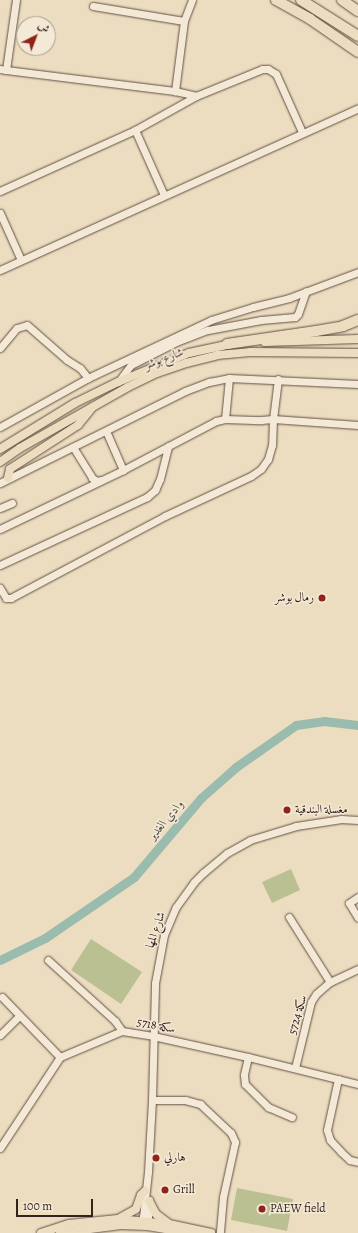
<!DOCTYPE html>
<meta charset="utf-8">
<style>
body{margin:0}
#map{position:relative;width:358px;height:1233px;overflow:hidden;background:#edddc0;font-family:Alegreya,Amiri,serif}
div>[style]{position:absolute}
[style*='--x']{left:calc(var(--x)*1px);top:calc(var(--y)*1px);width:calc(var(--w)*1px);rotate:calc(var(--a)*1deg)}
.green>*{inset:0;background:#bac091}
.river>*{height:9px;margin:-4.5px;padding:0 4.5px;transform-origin:4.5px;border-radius:4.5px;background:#9abcae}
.roads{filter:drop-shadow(0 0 1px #625044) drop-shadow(0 0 1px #625044)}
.minor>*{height:7px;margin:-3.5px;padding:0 3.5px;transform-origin:3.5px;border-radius:3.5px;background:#f3e9d6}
.major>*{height:8px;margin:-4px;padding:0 4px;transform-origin:4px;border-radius:4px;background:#edddc0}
.highway>*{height:10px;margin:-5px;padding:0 5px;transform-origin:5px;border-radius:5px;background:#edddc0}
.dots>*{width:11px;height:11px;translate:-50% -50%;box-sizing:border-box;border:2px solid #f3e9d6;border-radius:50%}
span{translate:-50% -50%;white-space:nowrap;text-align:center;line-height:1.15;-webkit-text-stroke:3px #f3e9d6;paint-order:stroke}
.street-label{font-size:12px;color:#33211b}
.poi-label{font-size:12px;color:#33211b}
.right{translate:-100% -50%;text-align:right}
.left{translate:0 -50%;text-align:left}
.water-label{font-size:13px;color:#525047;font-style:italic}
.north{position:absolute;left:16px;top:16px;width:40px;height:40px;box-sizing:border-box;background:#f3e9d6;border:1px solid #a6998b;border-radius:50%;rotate:42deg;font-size:11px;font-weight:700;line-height:16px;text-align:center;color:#33211b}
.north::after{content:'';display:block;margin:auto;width:14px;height:18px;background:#8f2418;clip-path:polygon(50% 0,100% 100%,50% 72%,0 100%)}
.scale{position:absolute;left:16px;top:1199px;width:77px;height:18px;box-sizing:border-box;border:2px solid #33211b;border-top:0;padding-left:5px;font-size:12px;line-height:14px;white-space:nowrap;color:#33211b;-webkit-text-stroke:3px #f3e9d6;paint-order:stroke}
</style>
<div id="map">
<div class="green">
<i style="clip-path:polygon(291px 869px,300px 890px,272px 903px,262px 882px)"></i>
<i style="clip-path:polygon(91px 939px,142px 972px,121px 1004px,71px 970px)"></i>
<i style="clip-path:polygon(237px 1188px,293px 1199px,287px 1231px,231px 1220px)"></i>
</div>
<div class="river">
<i style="--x:0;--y:960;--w:50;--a:-26.1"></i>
<i style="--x:45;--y:938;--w:108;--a:-34.4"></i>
<i style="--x:134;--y:877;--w:104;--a:-49.7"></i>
<i style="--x:201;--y:798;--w:47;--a:-41.5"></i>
<i style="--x:236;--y:767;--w:73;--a:-35"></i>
<i style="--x:296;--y:725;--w:28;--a:-8"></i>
<i style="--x:324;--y:721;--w:34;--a:7"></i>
</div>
<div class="roads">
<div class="minor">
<i style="--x:192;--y:0;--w:22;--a:111"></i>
<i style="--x:184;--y:21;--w:71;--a:97.3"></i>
<i style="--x:175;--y:91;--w:22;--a:13"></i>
<i style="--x:93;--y:6;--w:92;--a:9.4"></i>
<i style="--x:0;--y:69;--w:6;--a:9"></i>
<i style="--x:6;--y:70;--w:71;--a:-81.9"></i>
<i style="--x:6;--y:70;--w:170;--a:7.1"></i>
<i style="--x:135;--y:130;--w:70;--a:-29.1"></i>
<i style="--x:196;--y:96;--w:71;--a:-22.2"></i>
<i style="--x:262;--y:69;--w:6;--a:0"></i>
<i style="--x:268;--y:69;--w:9;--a:32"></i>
<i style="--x:276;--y:74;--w:64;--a:65.9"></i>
<i style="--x:0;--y:191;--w:148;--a:-24.3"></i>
<i style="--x:135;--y:130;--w:71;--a:66"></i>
<i style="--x:0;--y:213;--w:51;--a:65.9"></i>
<i style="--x:0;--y:270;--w:393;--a:-24.3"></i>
<i style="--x:0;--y:348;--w:26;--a:-50"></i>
<i style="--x:17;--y:328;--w:10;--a:-17"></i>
<i style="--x:27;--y:325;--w:53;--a:41.2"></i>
<i style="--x:67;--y:360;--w:15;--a:32"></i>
<i style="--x:80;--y:368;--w:13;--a:51"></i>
<i style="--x:278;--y:379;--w:40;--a:97.1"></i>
<i style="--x:273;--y:419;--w:85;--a:4"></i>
<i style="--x:118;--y:382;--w:21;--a:-53"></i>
<i style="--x:131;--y:365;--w:51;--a:-27.1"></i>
<i style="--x:176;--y:342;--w:34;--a:-21"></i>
<i style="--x:208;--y:330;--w:54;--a:-10.7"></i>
<i style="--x:261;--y:320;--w:34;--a:-5"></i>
<i style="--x:295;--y:317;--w:4;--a:-45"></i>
<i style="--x:298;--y:314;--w:24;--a:-71"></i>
<i style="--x:225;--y:419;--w:41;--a:-84.4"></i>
<i style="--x:0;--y:427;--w:101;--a:-29.1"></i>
<i style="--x:88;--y:378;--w:136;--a:-25.2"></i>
<i style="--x:211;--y:320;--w:44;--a:-17.2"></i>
<i style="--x:253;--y:307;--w:37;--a:-14"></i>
<i style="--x:289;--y:298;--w:74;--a:-20.6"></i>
<i style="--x:106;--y:431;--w:43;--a:66.4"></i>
<i style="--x:73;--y:447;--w:36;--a:58"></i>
<i style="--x:92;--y:478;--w:6;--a:31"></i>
<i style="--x:97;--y:481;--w:4;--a:-14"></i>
<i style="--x:0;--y:483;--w:207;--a:-26.4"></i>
<i style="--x:185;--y:391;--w:26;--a:-21"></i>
<i style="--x:209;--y:382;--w:20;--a:-11"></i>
<i style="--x:229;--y:378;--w:129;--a:2.7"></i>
<i style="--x:0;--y:508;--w:13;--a:-23"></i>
<i style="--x:0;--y:529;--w:136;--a:-25.6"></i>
<i style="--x:123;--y:470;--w:105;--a:-27.8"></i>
<i style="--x:216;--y:421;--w:9;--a:-13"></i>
<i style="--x:225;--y:419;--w:36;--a:2"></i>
<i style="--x:261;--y:420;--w:12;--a:-5"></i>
<i style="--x:273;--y:419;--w:26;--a:92"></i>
<i style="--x:272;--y:445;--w:15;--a:106"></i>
<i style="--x:268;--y:459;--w:12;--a:125"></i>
<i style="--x:261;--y:469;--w:12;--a:145"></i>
<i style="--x:251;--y:476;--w:95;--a:155.1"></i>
<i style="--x:165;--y:516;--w:174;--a:152"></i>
<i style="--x:11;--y:598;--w:5;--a:180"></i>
<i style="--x:6;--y:598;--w:12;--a:-121"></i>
<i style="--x:0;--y:565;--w:162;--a:-24.8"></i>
<i style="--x:147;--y:497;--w:11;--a:-41"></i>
<i style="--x:155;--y:490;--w:12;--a:-66"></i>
<i style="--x:160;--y:479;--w:34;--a:-76"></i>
<i style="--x:358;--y:897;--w:11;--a:146"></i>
<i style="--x:349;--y:903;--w:17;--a:59"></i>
<i style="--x:289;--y:917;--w:77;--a:57.8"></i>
<i style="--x:48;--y:960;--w:91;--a:42.3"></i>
<i style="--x:115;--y:1021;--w:12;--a:55"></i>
<i style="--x:2;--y:997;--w:83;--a:46"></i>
<i style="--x:0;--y:1035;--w:27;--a:-45"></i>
<i style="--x:248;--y:1057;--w:18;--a:103"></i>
<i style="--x:244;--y:1075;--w:9;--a:84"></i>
<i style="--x:245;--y:1084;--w:33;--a:45"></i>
<i style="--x:268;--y:1107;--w:26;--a:23"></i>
<i style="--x:295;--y:1068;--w:68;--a:-76.4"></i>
<i style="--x:311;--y:1002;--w:9;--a:-58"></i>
<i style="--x:316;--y:994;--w:18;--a:-41"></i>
<i style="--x:330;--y:982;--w:31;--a:-25"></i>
<i style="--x:338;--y:1079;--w:52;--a:102.2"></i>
<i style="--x:327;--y:1130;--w:10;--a:73"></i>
<i style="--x:330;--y:1140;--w:16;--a:47"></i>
<i style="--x:341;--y:1152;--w:12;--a:42"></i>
<i style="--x:350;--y:1160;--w:8;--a:14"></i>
<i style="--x:152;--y:1100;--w:33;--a:0"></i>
<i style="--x:185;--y:1100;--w:16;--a:15"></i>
<i style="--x:200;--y:1104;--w:42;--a:43.1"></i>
<i style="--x:231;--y:1133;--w:10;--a:66"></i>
<i style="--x:235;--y:1142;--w:56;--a:102.3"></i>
<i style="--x:223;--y:1197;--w:36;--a:95"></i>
<i style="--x:0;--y:1148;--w:109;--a:-56.6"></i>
<i style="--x:60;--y:1057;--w:67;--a:-22.8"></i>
<i style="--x:122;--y:1031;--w:31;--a:9"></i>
<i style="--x:153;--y:1036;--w:97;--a:12.5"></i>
<i style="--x:248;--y:1057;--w:113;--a:13.8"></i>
<i style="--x:143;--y:1224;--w:9;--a:-58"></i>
<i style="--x:148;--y:1216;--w:16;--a:-86"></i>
<i style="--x:147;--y:1226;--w:10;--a:-114"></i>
<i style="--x:143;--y:1217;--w:45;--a:-83.7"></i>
<i style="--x:148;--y:1172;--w:72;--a:-86.8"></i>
<i style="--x:152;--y:1100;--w:117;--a:-88.5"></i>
<i style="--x:155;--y:983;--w:49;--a:-79.4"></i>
<i style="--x:164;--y:935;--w:30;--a:-67"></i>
<i style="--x:176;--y:907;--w:31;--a:-54"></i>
<i style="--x:194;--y:882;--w:13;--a:-45"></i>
<i style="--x:203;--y:873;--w:31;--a:-40"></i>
<i style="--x:227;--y:853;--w:26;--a:-29"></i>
<i style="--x:250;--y:840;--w:48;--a:-16.9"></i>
<i style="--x:296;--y:826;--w:46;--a:-8.8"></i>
<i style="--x:341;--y:819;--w:17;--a:3"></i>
</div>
<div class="major">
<i style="--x:265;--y:342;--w:93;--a:-1.8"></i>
<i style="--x:0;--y:449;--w:88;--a:-31.5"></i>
<i style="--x:75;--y:403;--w:48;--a:-26"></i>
<i style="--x:118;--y:382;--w:77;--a:-22.2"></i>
<i style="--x:189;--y:353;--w:43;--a:-12.1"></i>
<i style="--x:0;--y:462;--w:24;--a:-35"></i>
<i style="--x:20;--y:448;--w:124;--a:-29.5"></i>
<i style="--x:128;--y:387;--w:32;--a:-26"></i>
<i style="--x:157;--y:373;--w:31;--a:-19"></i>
<i style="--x:186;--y:363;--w:32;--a:-14"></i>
<i style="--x:217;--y:355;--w:33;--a:-5"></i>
<i style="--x:250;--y:352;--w:108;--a:0.5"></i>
<i style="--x:8;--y:478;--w:9;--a:-77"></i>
<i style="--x:10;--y:469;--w:81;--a:-32.9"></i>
<i style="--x:78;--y:425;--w:22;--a:-51"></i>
<i style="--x:149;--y:1201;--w:15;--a:62"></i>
<i style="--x:156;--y:1214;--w:15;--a:37"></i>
<i style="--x:120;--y:1218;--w:18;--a:-29"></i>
<i style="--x:136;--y:1209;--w:15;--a:-70"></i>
<i style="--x:141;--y:1195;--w:6;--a:-45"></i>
<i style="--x:41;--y:1233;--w:29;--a:-18"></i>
<i style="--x:69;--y:1224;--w:49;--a:-5.8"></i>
<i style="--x:118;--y:1219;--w:51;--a:5.6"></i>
<i style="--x:169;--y:1224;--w:43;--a:12.1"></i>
<i style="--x:60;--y:1233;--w:61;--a:-7.6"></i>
<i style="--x:120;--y:1225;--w:28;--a:2"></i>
<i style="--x:148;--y:1226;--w:41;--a:9.9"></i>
</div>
<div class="highway">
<i style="--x:276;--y:0;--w:39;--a:29"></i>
<i style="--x:310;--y:19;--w:58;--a:34.5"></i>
<i style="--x:301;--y:0;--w:67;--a:32.3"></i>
<i style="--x:342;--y:0;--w:19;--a:35"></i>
<i style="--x:227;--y:344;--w:90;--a:-8.3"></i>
<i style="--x:316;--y:331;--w:27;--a:-10"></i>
<i style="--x:343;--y:326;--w:16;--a:-22"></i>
</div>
</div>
<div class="dots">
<i style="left:322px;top:598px;background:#8f2418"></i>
<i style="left:287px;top:810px;background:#8f2418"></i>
<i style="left:156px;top:1158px;background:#8f2418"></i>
<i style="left:165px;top:1190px;background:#8f2418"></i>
<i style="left:262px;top:1209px;background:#8f2418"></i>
</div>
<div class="street-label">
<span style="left:164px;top:359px;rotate:-20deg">شارع بوشر</span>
<span style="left:156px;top:930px;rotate:-71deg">شارع المها</span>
<span style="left:298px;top:1015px;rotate:-74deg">سكة 5724</span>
<span style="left:156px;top:1026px;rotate:11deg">سكة 5718</span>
</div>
<div class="poi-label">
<span class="right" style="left:314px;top:598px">رمال بوشر</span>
<span class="left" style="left:295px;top:810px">مغسلة البندقية</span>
<span class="left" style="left:164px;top:1158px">هارلي</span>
<span class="left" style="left:173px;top:1190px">Grill</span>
<span class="left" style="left:270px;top:1209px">PAEW field</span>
</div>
<div class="water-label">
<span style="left:166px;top:820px;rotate:-50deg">وادي الغدير</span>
</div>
<div class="north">ش</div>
<div class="scale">100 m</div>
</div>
